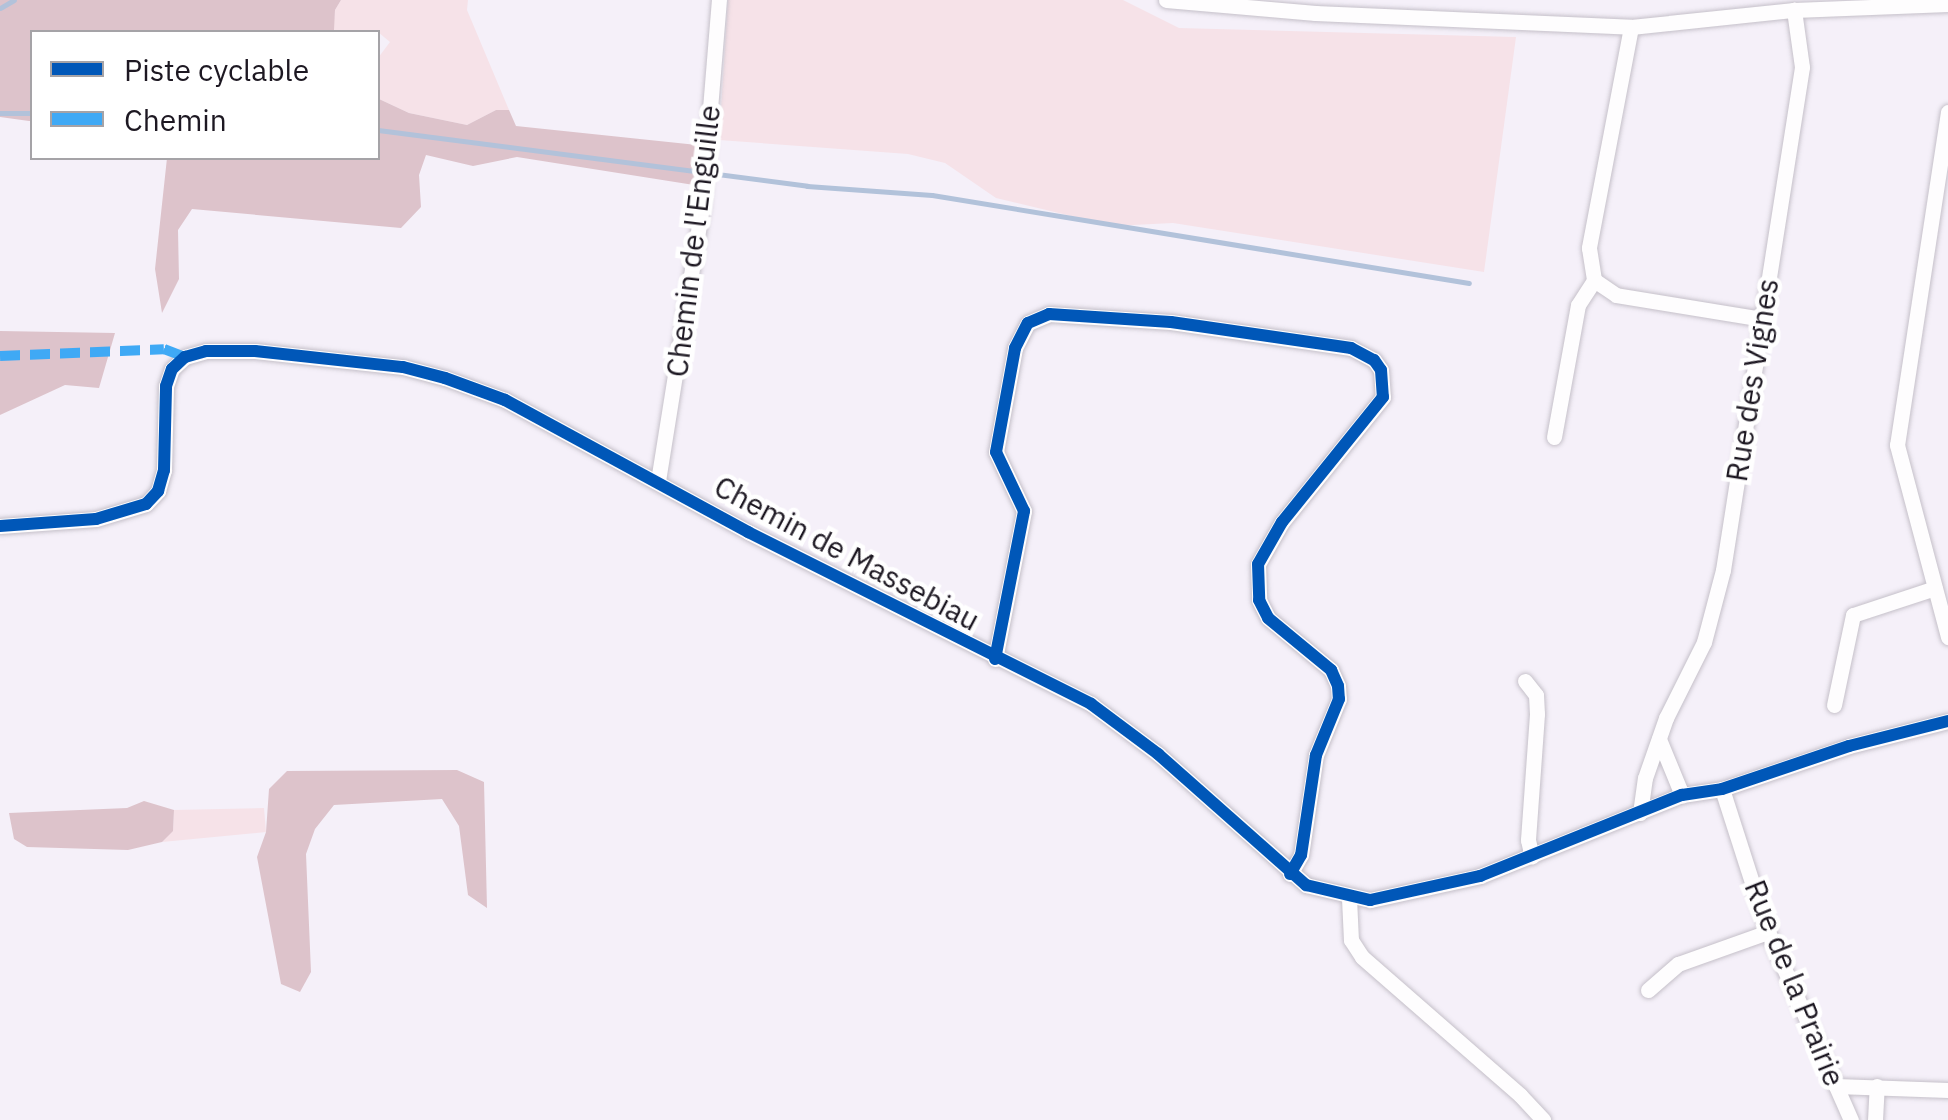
<!DOCTYPE html>
<style>
body{margin:0}
#map{position:relative;width:1948px;height:1120px;overflow:hidden;background:#f5f0f9;font-family:"IBM Plex Sans",sans-serif}
div>[style]{position:absolute}
[style*='--x']{left:calc(var(--x)*1px);top:calc(var(--y)*1px);width:calc(var(--w)*1px);rotate:calc(var(--a)*1deg)}
.green>*{inset:0;background:#f6e2e8}
.forest>*{inset:0;background:#ddc3cb}
.stream>*{height:5px;margin:-2.5px;padding:0 2.5px;transform-origin:2.5px;border-radius:2.5px;background:#b2c2da}
.roads{filter:drop-shadow(0 0 2px #c5c0c9) drop-shadow(0 0 2px #c5c0c9)}
.street>*{height:15px;margin:-7.5px;padding:0 7.5px;transform-origin:7.5px;border-radius:7.5px;background:#fefdfe}
.quiet>*{height:10px;margin-top:-5px;transform-origin:0;background:repeating-linear-gradient(90deg,#3fa9f5 0 20px,transparent 0 30px)}
.cycleway>*{height:12px;margin:-6px;padding:0 6px;transform-origin:6px;border-radius:6px;background:#0057b8}
span{translate:-50% -50%;white-space:nowrap;text-align:center;line-height:1.15;-webkit-text-stroke:9px #fff;paint-order:stroke}
.street-label{font-size:30px;color:#1d1822}
.legend{position:absolute;left:30px;top:30px;width:350px;height:130px;box-sizing:border-box;background:#fff;border:2px solid #a5a3a7;margin:0;padding:12px 18px;list-style:none;font-size:30px;color:#1d1822}
.legend li{display:flex;align-items:center;gap:20px;height:50px}
.legend b{width:50px;border:2px solid #a5a3a7}
</style>
<div id="map">
<div class="green">
<i style="clip-path:polygon(341px 0,468px 0,467px 10px,509px 110px,496px 110px,467px 125px,409px 113px,379px 99px,378px 58px,390px 42px,378px 32px,333px 30px,335px 10px)"></i>
<i style="clip-path:polygon(728px 0,1123px 0,1179px 28px,1516px 37px,1484px 272px,1173px 223px,1113px 226px,996px 198px,945px 163px,908px 154px,719px 140px)"></i>
<i style="clip-path:polygon(264px 808px,266px 832px,162px 842px,173px 830px,174px 810px)"></i>
</div>
<div class="forest">
<i style="clip-path:polygon(0 0,341px 0,335px 10px,334px 30px,369px 32px,32px 32px,32px 121px,29px 121px,0 117px)"></i>
<i style="clip-path:polygon(378px 68px,379px 99px,409px 113px,467px 125px,496px 110px,509px 110px,516px 126px,697px 145px,694px 185px,517px 157px,473px 166px,426px 155px,419px 175px,421px 207px,401px 228px,192px 209px,178px 230px,179px 279px,162px 313px,155px 269px,167px 158px,378px 158px)"></i>
<i style="clip-path:polygon(0 331px,115px 333px,99px 388px,65px 385px,0 415px)"></i>
<i style="clip-path:polygon(457px 770px,484px 782px,487px 908px,468px 895px,459px 826px,442px 799px,334px 805px,315px 829px,306px 854px,311px 972px,300px 992px,281px 984px,257px 857px,266px 832px,269px 789px,287px 771px)"></i>
<i style="clip-path:polygon(144px 801px,174px 810px,173px 831px,162px 842px,128px 850px,27px 847px,14px 839px,9px 813px,127px 808px)"></i>
</div>
<div class="stream">
<i style="--x:0;--y:8;--w:16;--a:-30"></i>
<i style="--x:0;--y:113;--w:32;--a:0"></i>
<i style="--x:378;--y:130;--w:433;--a:7.4"></i>
<i style="--x:807;--y:186;--w:125;--a:4.1"></i>
<i style="--x:932;--y:195;--w:544;--a:9.31"></i>
</div>
<div class="roads">
<div class="street">
<i style="--x:1166;--y:0;--w:150;--a:5"></i>
<i style="--x:1315;--y:13;--w:316;--a:2.5"></i>
<i style="--x:1631;--y:27;--w:164;--a:-6"></i>
<i style="--x:1794;--y:10;--w:154;--a:-2.2"></i>
<i style="--x:1631;--y:27;--w:225;--a:100.8"></i>
<i style="--x:1589;--y:248;--w:32;--a:81"></i>
<i style="--x:1594;--y:280;--w:27;--a:34"></i>
<i style="--x:1616;--y:295;--w:148;--a:9.3"></i>
<i style="--x:1948;--y:112;--w:337;--a:98.7"></i>
<i style="--x:1897;--y:445;--w:199;--a:75.1"></i>
<i style="--x:1554;--y:437;--w:134;--a:-79.7"></i>
<i style="--x:1578;--y:305;--w:30;--a:-57"></i>
<i style="--x:658;--y:481;--w:278;--a:-80.9"></i>
<i style="--x:702;--y:206;--w:207;--a:-85.3"></i>
<i style="--x:0;--y:526;--w:96;--a:-4.2"></i>
<i style="--x:96;--y:519;--w:52;--a:-16.7"></i>
<i style="--x:146;--y:504;--w:18;--a:-47"></i>
<i style="--x:158;--y:491;--w:22;--a:-74"></i>
<i style="--x:164;--y:470;--w:84;--a:-88.6"></i>
<i style="--x:166;--y:386;--w:18;--a:-71"></i>
<i style="--x:172;--y:369;--w:18;--a:-43"></i>
<i style="--x:185;--y:357;--w:22;--a:-16"></i>
<i style="--x:206;--y:351;--w:49;--a:0"></i>
<i style="--x:255;--y:351;--w:149;--a:6.2"></i>
<i style="--x:403;--y:367;--w:43;--a:14.7"></i>
<i style="--x:445;--y:378;--w:64;--a:20.1"></i>
<i style="--x:505;--y:400;--w:277;--a:28.5"></i>
<i style="--x:748;--y:532;--w:384;--a:26.6"></i>
<i style="--x:1091;--y:704;--w:84;--a:36.7"></i>
<i style="--x:1158;--y:754;--w:198;--a:41.5"></i>
<i style="--x:1306;--y:885;--w:66;--a:13.2"></i>
<i style="--x:1370;--y:900;--w:113;--a:-12.3"></i>
<i style="--x:1480;--y:876;--w:218;--a:-21.9"></i>
<i style="--x:1682;--y:795;--w:40;--a:-8.5"></i>
<i style="--x:1722;--y:789;--w:134;--a:-18.7"></i>
<i style="--x:1849;--y:746;--w:102;--a:-14.2"></i>
<i style="--x:995;--y:659;--w:151;--a:-78.9"></i>
<i style="--x:1024;--y:511;--w:65;--a:-115.4"></i>
<i style="--x:996;--y:452;--w:106;--a:-79.6"></i>
<i style="--x:1015;--y:348;--w:28;--a:-63"></i>
<i style="--x:1028;--y:323;--w:23;--a:-23"></i>
<i style="--x:1049;--y:314;--w:122;--a:3.8"></i>
<i style="--x:1171;--y:322;--w:182;--a:8.2"></i>
<i style="--x:1351;--y:348;--w:26;--a:28"></i>
<i style="--x:1374;--y:360;--w:12;--a:55"></i>
<i style="--x:1381;--y:370;--w:27;--a:86"></i>
<i style="--x:1383;--y:397;--w:161;--a:128.9"></i>
<i style="--x:1282;--y:522;--w:48;--a:119.7"></i>
<i style="--x:1258;--y:564;--w:36;--a:88"></i>
<i style="--x:1259;--y:600;--w:20;--a:63"></i>
<i style="--x:1268;--y:618;--w:82;--a:39.5"></i>
<i style="--x:1331;--y:670;--w:17;--a:66"></i>
<i style="--x:1338;--y:686;--w:13;--a:86"></i>
<i style="--x:1339;--y:699;--w:61;--a:112.3"></i>
<i style="--x:1316;--y:755;--w:101;--a:98.5"></i>
<i style="--x:1301;--y:855;--w:22;--a:120"></i>
<i style="--x:1525;--y:681;--w:18;--a:52"></i>
<i style="--x:1536;--y:695;--w:19;--a:87"></i>
<i style="--x:1537;--y:714;--w:126;--a:94.1"></i>
<i style="--x:1528;--y:840;--w:17;--a:77"></i>
<i style="--x:1834;--y:705;--w:92;--a:-78.1"></i>
<i style="--x:1853;--y:615;--w:86;--a:-18.2"></i>
<i style="--x:1659;--y:739;--w:61;--a:67.7"></i>
<i style="--x:1722;--y:789;--w:150;--a:72.2"></i>
<i style="--x:1768;--y:932;--w:206;--a:66.2"></i>
<i style="--x:1640;--y:813;--w:35;--a:-82"></i>
<i style="--x:1645;--y:778;--w:64;--a:-70.7"></i>
<i style="--x:1666;--y:718;--w:85;--a:-63.4"></i>
<i style="--x:1704;--y:642;--w:74;--a:-75.2"></i>
<i style="--x:1723;--y:570;--w:509;--a:-81.07"></i>
<i style="--x:1802;--y:67;--w:58;--a:-98"></i>
<i style="--x:1349;--y:898;--w:42;--a:87.3"></i>
<i style="--x:1351;--y:940;--w:20;--a:57"></i>
<i style="--x:1362;--y:957;--w:210;--a:41.1"></i>
<i style="--x:1520;--y:1095;--w:34;--a:47"></i>
<i style="--x:1648;--y:990;--w:40;--a:-41"></i>
<i style="--x:1678;--y:964;--w:96;--a:-19.6"></i>
<i style="--x:1836;--y:1086;--w:112;--a:2"></i>
<i style="--x:1875;--y:1120;--w:34;--a:-87"></i>
</div>
</div>
<div class="quiet">
<i style="--x:0;--y:356;--w:164;--a:-2.4"></i>
<i style="--x:164;--y:349;--w:22;--a:21"></i>
</div>
<div class="cycleway">
<i style="--x:0;--y:526;--w:96;--a:-4.2"></i>
<i style="--x:96;--y:519;--w:52;--a:-16.7"></i>
<i style="--x:146;--y:504;--w:18;--a:-47"></i>
<i style="--x:158;--y:491;--w:22;--a:-74"></i>
<i style="--x:164;--y:470;--w:84;--a:-88.6"></i>
<i style="--x:166;--y:386;--w:18;--a:-71"></i>
<i style="--x:172;--y:369;--w:18;--a:-43"></i>
<i style="--x:185;--y:357;--w:22;--a:-16"></i>
<i style="--x:206;--y:351;--w:49;--a:0"></i>
<i style="--x:255;--y:351;--w:149;--a:6.2"></i>
<i style="--x:403;--y:367;--w:43;--a:14.7"></i>
<i style="--x:445;--y:378;--w:64;--a:20.1"></i>
<i style="--x:505;--y:400;--w:277;--a:28.5"></i>
<i style="--x:748;--y:532;--w:384;--a:26.6"></i>
<i style="--x:1091;--y:704;--w:84;--a:36.7"></i>
<i style="--x:1158;--y:754;--w:198;--a:41.5"></i>
<i style="--x:1306;--y:885;--w:66;--a:13.2"></i>
<i style="--x:1370;--y:900;--w:113;--a:-12.3"></i>
<i style="--x:1480;--y:876;--w:218;--a:-21.9"></i>
<i style="--x:1682;--y:795;--w:40;--a:-8.5"></i>
<i style="--x:1722;--y:789;--w:134;--a:-18.7"></i>
<i style="--x:1849;--y:746;--w:102;--a:-14.2"></i>
<i style="--x:995;--y:659;--w:151;--a:-78.9"></i>
<i style="--x:1024;--y:511;--w:65;--a:-115.4"></i>
<i style="--x:996;--y:452;--w:106;--a:-79.6"></i>
<i style="--x:1015;--y:348;--w:28;--a:-63"></i>
<i style="--x:1028;--y:323;--w:23;--a:-23"></i>
<i style="--x:1049;--y:314;--w:122;--a:3.8"></i>
<i style="--x:1171;--y:322;--w:182;--a:8.2"></i>
<i style="--x:1351;--y:348;--w:26;--a:28"></i>
<i style="--x:1374;--y:360;--w:12;--a:55"></i>
<i style="--x:1381;--y:370;--w:27;--a:86"></i>
<i style="--x:1383;--y:397;--w:161;--a:128.9"></i>
<i style="--x:1282;--y:522;--w:48;--a:119.7"></i>
<i style="--x:1258;--y:564;--w:36;--a:88"></i>
<i style="--x:1259;--y:600;--w:20;--a:63"></i>
<i style="--x:1268;--y:618;--w:82;--a:39.5"></i>
<i style="--x:1331;--y:670;--w:17;--a:66"></i>
<i style="--x:1338;--y:686;--w:13;--a:86"></i>
<i style="--x:1339;--y:699;--w:61;--a:112.3"></i>
<i style="--x:1316;--y:755;--w:101;--a:98.5"></i>
<i style="--x:1301;--y:855;--w:22;--a:120"></i>
</div>
<div class="street-label">
<span style="left:693px;top:241px;rotate:-83deg">Chemin de l'Enguille</span>
<span style="left:1752px;top:380px;rotate:-81deg">Rue des Vignes</span>
<span style="left:847px;top:553px;rotate:28deg">Chemin de Massebiau</span>
<span style="left:1795px;top:983px;rotate:68deg">Rue de la Prairie</span>
</div>
<ul class="legend">
<li><b style="height:12px;background:#0057b8"></b>Piste cyclable</li>
<li><b style="height:12px;background:#3fa9f5"></b>Chemin</li>
</ul>
</div>
